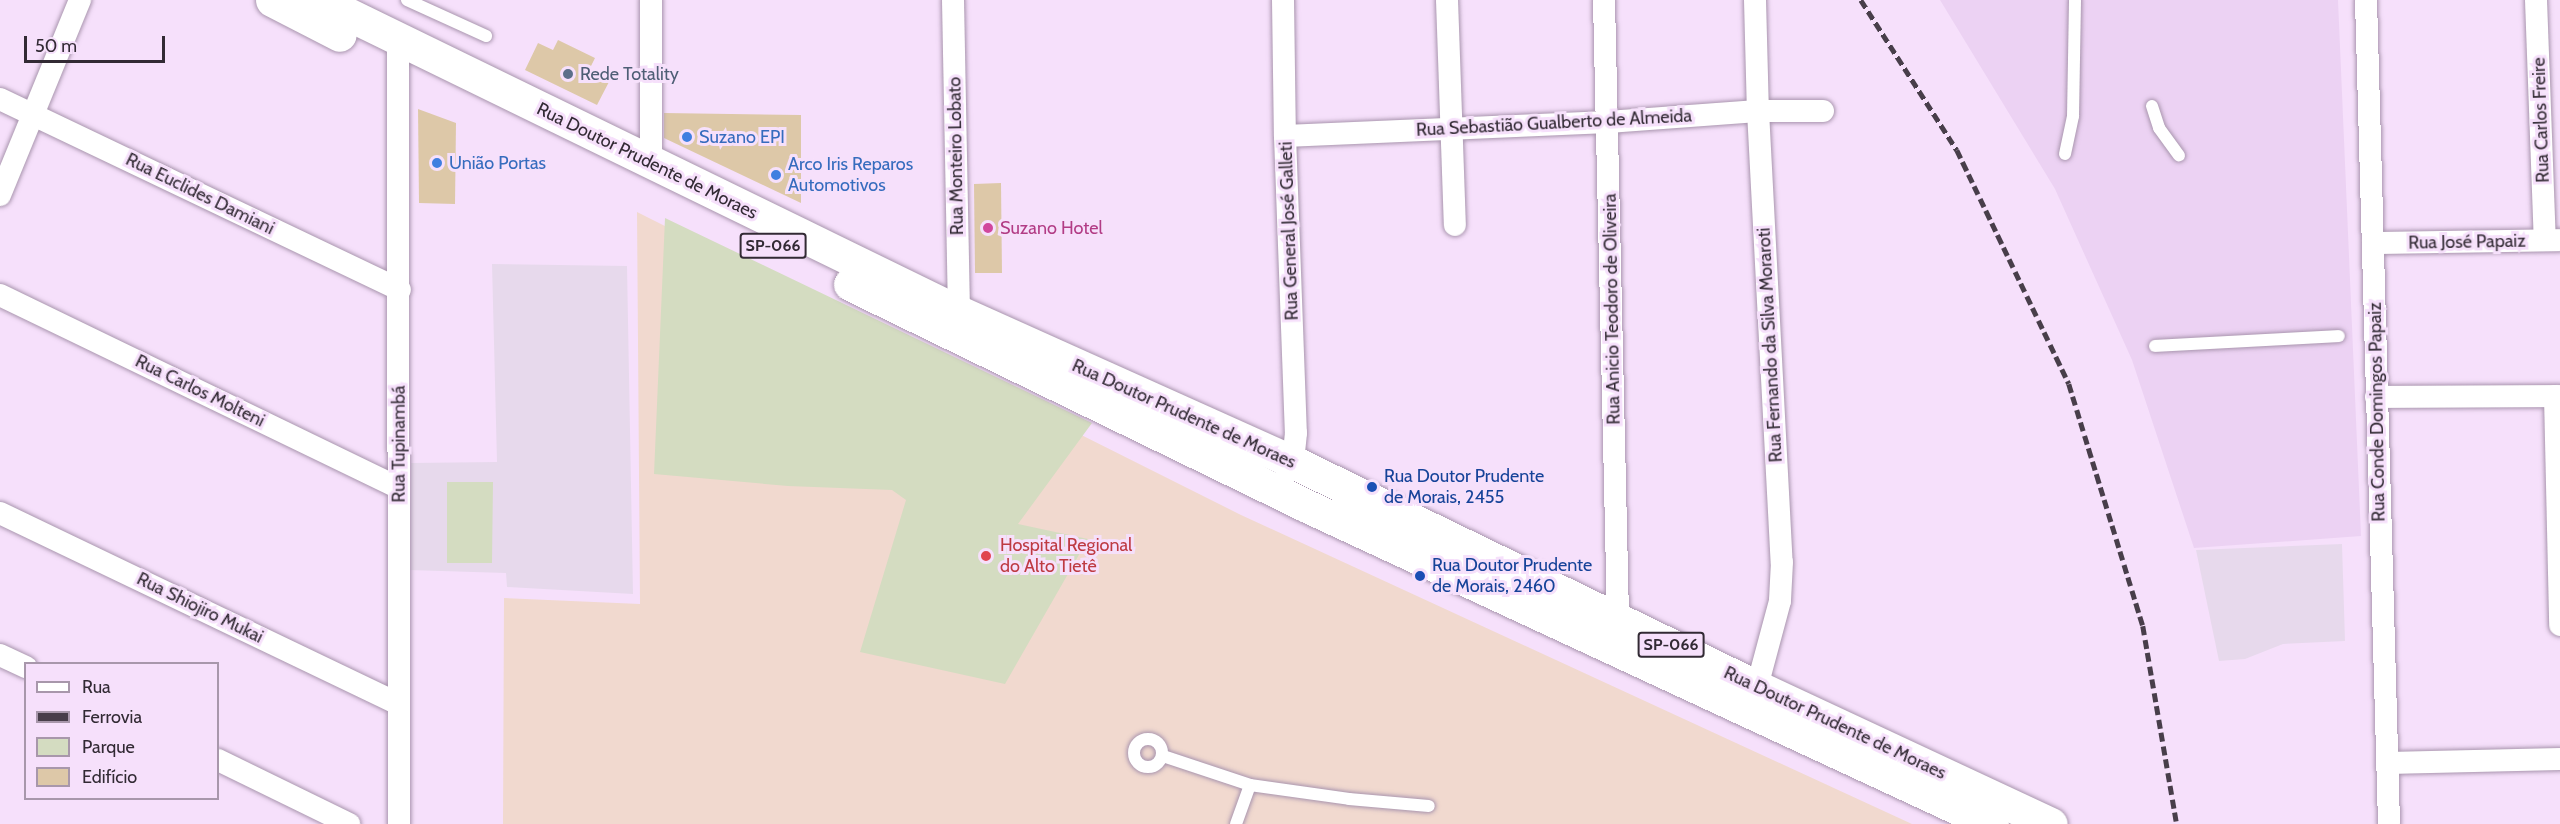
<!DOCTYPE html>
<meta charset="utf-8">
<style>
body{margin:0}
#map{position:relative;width:2560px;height:824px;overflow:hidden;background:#f6e0fb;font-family:Cabin,sans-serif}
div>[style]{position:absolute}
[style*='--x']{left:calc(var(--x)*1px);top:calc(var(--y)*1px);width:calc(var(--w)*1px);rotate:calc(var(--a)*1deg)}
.built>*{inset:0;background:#ecd2f3}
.education>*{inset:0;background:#e7d9ec}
.medical>*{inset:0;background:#f1d9cf}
.green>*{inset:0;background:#d4dcc1}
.building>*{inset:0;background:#ddc8a8}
.roads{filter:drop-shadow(0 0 2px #a995ae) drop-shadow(0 0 2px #a995ae)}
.lane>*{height:12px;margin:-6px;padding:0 6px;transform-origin:6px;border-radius:6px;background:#fff}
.lane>.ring{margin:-6px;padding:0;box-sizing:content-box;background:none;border:12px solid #fff;border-radius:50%}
.street>*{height:22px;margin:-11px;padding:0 11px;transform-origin:11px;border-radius:11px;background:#fff}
.highway>*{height:33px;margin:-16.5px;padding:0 16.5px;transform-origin:16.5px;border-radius:16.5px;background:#fff}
.rail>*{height:4.5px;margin-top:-2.25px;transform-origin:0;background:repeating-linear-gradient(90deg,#483e4a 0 9px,transparent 0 13.5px)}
.dots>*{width:16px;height:16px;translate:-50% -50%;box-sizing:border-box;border:3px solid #f6e0fb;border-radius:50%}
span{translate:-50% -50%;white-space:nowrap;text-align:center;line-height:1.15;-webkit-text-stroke:6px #f6e0fb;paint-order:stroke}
.shield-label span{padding:2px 4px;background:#f6e0fb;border:2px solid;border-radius:4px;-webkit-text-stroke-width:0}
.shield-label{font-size:16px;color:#322a34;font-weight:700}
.service-label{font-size:18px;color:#4e5e75}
.left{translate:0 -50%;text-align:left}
.street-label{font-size:18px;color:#322a34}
.shop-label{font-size:18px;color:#366cbe}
.hotel-label{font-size:18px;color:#b23c85}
.transit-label{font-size:18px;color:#164399}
.health-label{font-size:18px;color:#be3a42}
.legend{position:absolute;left:24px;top:662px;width:195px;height:138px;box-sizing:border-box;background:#f6e0fb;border:2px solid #a897ab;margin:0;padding:8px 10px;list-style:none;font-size:18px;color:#322a34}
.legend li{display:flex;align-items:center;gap:12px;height:30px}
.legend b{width:30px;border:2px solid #a897ab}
.scale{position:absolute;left:24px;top:36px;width:141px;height:27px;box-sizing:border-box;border:3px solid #322a34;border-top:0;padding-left:8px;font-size:18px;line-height:21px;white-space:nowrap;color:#322a34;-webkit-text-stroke:4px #f6e0fb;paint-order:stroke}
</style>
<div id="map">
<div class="built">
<i style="clip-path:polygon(1940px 0,2338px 0,2361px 536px,2194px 548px,2132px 360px,2055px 189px)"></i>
</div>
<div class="education">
<i style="clip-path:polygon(492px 264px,627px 266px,633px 594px,507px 587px,506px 573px,409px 570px,411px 463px,497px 462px)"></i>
<i style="clip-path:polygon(2342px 544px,2345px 641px,2283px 644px,2245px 659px,2219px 661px,2196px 550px)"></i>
</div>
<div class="medical">
<i style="clip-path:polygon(637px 212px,1241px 515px,1912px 824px,503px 824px,504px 598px,640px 604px)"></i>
</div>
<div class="green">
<i style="clip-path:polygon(665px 218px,1092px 423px,1018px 524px,1088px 539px,1005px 684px,860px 652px,906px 500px,892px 490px,788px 486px,654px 474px)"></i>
<i style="clip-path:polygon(447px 482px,493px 482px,492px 563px,447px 563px)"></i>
</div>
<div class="building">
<i style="clip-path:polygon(558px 40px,595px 58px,590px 68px,611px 78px,597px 105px,525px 70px,538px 43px,553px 50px)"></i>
<i style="clip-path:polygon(418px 109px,456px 123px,455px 204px,419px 203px)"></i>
<i style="clip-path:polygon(664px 113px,801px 115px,801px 203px,664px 138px)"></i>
<i style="clip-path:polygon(1001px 183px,1002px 273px,975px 273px,974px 184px)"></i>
</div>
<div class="roads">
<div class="lane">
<i style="--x:407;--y:0;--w:87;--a:24.5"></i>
<i style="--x:2152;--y:106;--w:23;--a:72"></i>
<i style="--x:2159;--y:128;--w:34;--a:54"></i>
<i style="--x:2065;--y:154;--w:39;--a:-78"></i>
<i style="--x:2073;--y:116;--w:116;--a:-89"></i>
<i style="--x:2155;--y:346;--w:184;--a:-3.1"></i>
<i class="ring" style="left:1134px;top:739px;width:16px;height:16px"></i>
<i style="--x:1163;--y:756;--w:92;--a:18.4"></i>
<i style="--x:1250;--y:785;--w:100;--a:8"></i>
<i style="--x:1349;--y:799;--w:80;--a:5"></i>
<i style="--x:1236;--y:824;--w:41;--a:-70.3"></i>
</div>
<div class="street">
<i style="--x:953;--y:0;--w:312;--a:88.9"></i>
<i style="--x:1283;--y:0;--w:136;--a:89.2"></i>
<i style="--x:1285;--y:136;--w:297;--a:87.9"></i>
<i style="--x:1296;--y:433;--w:29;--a:96"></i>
<i style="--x:1293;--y:462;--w:13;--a:122"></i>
<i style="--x:1447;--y:0;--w:225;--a:88"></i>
<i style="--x:1604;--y:0;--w:618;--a:88.7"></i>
<i style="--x:1755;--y:0;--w:111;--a:88.5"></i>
<i style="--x:1758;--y:111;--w:452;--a:87"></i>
<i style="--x:1782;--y:562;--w:39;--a:93"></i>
<i style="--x:1780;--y:601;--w:89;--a:105"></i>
<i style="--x:2366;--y:0;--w:824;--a:88.4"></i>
<i style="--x:2536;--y:0;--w:240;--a:87.9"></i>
<i style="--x:398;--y:40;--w:784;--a:89.93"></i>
<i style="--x:0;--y:99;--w:443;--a:25.5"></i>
<i style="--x:1285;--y:136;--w:323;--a:-2.5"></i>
<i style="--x:1608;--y:122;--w:150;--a:-4.2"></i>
<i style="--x:1758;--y:111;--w:65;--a:0"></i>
<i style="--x:651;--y:164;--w:164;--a:-90"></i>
<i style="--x:0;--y:195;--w:211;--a:-67.7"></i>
<i style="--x:2373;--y:243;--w:186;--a:-0.9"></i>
<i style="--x:0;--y:295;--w:443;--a:25.8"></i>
<i style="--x:2555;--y:396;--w:229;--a:88.7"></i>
<i style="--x:2376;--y:397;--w:184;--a:-0.3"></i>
<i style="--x:0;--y:513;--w:442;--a:25.6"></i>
<i style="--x:0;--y:655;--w:29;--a:25"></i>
<i style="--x:218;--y:760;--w:146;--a:26"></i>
<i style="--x:2388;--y:763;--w:172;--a:-1.3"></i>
</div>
<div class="highway">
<i style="--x:272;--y:0;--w:76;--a:27.2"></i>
<i style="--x:319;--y:0;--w:712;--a:25.99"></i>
<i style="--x:959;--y:312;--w:366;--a:24.2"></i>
<i style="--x:1293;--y:462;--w:516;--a:25.87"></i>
<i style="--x:1757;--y:687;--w:324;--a:25"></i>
<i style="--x:850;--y:284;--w:510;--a:25.91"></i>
<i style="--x:1309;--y:507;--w:753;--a:24.9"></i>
</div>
</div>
<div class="rail">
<i style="--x:1861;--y:0;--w:178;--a:57.4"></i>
<i style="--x:1957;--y:150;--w:259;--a:64.4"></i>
<i style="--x:2069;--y:384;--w:253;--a:73"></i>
<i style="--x:2143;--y:626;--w:201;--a:80.3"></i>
</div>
<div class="dots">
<i style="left:568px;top:74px;background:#5c6f8a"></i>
<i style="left:687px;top:137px;background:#3f7fe0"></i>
<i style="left:437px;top:163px;background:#3f7fe0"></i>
<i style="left:776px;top:175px;background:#3f7fe0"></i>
<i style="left:988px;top:228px;background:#d1479c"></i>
<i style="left:1372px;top:487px;background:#1a4fb4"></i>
<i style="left:986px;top:556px;background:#e0444e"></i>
<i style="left:1420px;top:576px;background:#1a4fb4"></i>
</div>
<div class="shield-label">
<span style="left:773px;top:246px">SP-066</span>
<span style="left:1671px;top:645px">SP-066</span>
</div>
<div class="service-label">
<span class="left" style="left:580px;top:74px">Rede Totality</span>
</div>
<div class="street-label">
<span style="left:2541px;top:120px;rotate:-92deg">Rua Carlos Freire</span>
<span style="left:1554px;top:123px;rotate:-3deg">Rua Sebastião Gualberto de Almeida</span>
<span style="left:956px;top:156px;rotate:-91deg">Rua Monteiro Lobato</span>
<span style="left:647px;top:161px;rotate:26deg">Rua Doutor Prudente de Moraes</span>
<span style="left:200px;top:194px;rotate:26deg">Rua Euclides Damiani</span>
<span style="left:1289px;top:231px;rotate:-92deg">Rua General José Galleti</span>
<span style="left:2467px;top:242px;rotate:-1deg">Rua José Papaiz</span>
<span style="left:1612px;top:309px;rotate:-91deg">Rua Anicio Teodoro de Oliveira</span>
<span style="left:1770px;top:345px;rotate:-93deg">Rua Fernando da Silva Moraroti</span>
<span style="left:200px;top:391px;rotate:26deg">Rua Carlos Molteni</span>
<span style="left:2377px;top:412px;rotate:-91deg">Rua Conde Domingos Papaiz</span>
<span style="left:1184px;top:414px;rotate:24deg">Rua Doutor Prudente de Moraes</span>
<span style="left:399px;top:444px;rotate:-90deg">Rua Tupinambá</span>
<span style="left:200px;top:608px;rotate:26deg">Rua Shiojiro Mukai</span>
<span style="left:1835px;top:723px;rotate:25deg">Rua Doutor Prudente de Moraes</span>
</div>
<div class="shop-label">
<span class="left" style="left:699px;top:137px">Suzano EPI</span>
<span class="left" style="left:449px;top:163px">União Portas</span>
<span class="left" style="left:788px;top:175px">Arco Iris Reparos<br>Automotivos</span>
</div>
<div class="hotel-label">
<span class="left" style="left:1000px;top:228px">Suzano Hotel</span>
</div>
<div class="transit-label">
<span class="left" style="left:1384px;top:487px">Rua Doutor Prudente<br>de Morais, 2455</span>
<span class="left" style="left:1432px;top:576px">Rua Doutor Prudente<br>de Morais, 2460</span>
</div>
<div class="health-label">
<span class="left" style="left:1000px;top:556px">Hospital Regional<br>do Alto Tietê</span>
</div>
<ul class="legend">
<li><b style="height:8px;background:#fff"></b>Rua</li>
<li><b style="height:8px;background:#483e4a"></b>Ferrovia</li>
<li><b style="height:16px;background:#d4dcc1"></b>Parque</li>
<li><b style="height:16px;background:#ddc8a8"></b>Edifício</li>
</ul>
<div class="scale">50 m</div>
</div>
